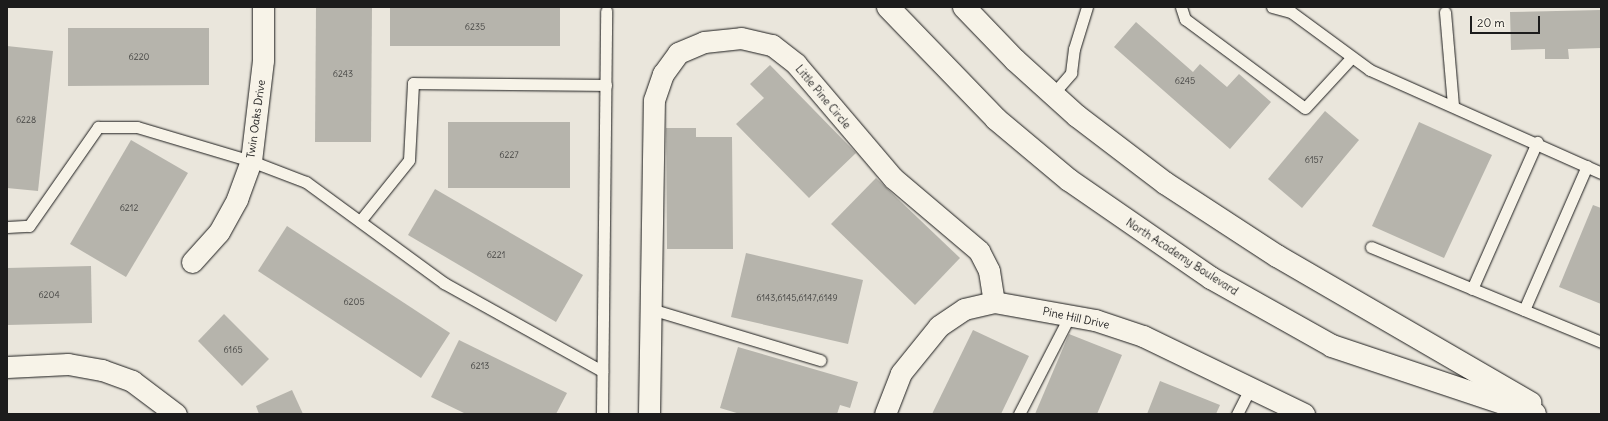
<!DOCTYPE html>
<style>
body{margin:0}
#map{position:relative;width:1608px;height:421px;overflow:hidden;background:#eae6dc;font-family:Delius,sans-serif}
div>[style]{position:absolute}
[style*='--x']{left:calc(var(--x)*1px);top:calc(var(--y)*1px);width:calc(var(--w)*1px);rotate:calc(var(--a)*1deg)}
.building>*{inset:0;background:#b6b4ac}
.roads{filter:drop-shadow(0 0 1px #1c1c1c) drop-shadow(0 0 1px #1c1c1c)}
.lane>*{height:11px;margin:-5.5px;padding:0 5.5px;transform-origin:5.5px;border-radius:5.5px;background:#f7f3e8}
.street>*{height:21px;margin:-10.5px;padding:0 10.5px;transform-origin:10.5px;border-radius:10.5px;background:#f7f3e8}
.highway>*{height:22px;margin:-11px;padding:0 11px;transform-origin:11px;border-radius:11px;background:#f7f3e8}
span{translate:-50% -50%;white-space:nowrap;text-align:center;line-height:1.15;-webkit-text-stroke:3px #f7f3e8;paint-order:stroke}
.number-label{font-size:9px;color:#424240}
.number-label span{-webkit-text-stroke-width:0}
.street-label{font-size:11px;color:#1c1c1c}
.frame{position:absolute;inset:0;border:8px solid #1c1c1c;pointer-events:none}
.scale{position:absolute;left:1470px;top:16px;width:70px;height:18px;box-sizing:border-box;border:2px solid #1c1c1c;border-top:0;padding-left:5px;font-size:12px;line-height:14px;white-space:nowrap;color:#1c1c1c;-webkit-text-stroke:3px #f7f3e8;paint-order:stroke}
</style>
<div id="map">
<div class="building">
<i style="clip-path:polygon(316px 7px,372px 7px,371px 142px,315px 142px)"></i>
<i style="clip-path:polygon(390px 7px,560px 7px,560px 46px,390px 46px)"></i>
<i style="clip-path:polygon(1601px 10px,1601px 48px,1568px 49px,1569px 59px,1545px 59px,1545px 49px,1511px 50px,1510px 12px)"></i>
<i style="clip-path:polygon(1136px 22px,1193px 72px,1200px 64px,1227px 87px,1239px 74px,1271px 102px,1230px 149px,1114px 47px)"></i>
<i style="clip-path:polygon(68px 28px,209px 28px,209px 85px,68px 86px)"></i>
<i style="clip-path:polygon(7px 46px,53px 51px,38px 191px,7px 188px)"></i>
<i style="clip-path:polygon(770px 65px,856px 153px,809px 198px,736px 124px,764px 98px,750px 84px)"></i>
<i style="clip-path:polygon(1325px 111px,1359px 140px,1302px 208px,1268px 179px)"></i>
<i style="clip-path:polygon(448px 122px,570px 122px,570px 188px,448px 188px)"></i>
<i style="clip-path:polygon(1419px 122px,1492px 155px,1444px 258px,1372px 226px)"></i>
<i style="clip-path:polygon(666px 128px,696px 128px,696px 137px,732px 137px,733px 249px,667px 249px)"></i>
<i style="clip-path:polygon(131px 140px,188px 173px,126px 277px,70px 244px)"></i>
<i style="clip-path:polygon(876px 178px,960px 258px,915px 305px,831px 224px)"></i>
<i style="clip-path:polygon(435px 189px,583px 275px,556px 322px,408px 235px)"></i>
<i style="clip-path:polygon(1593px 205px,1601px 208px,1601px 304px,1559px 287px)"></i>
<i style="clip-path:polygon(287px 226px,450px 333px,421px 378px,258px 271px)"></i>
<i style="clip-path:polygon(746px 253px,863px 280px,848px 344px,731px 317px)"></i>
<i style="clip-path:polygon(91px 266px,92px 323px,7px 325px,7px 268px)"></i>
<i style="clip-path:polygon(224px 314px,269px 359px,242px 386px,198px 341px)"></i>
<i style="clip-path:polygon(973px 330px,1029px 356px,1001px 414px,932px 414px)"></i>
<i style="clip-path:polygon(1069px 334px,1122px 355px,1097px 414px,1035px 414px)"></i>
<i style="clip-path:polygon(459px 340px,567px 393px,556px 414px,466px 414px,431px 397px)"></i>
<i style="clip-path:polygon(738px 347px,858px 382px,850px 408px,840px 405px,837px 414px,740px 414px,720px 408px)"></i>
<i style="clip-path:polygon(1160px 381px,1220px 405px,1216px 414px,1147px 414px)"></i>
<i style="clip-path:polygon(292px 390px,303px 414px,259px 414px,256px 406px)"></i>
</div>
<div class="roads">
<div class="lane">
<i style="--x:1181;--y:7;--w:13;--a:72"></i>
<i style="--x:1185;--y:19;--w:149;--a:36.6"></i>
<i style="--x:1305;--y:108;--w:69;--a:-47.3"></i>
<i style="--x:1272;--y:7;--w:20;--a:15"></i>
<i style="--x:1291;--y:12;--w:98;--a:36.3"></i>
<i style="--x:1370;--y:70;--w:253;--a:24"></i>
<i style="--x:1445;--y:12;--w:93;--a:85.1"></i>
<i style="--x:1053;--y:94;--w:28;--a:-49"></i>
<i style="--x:1071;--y:73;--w:24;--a:-83"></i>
<i style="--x:1074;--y:49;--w:44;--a:-72.8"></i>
<i style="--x:360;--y:221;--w:78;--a:-51.2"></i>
<i style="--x:409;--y:160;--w:77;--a:-87"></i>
<i style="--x:413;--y:83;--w:193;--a:0.6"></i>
<i style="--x:7;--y:227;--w:22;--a:-3"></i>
<i style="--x:29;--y:226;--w:121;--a:-55.1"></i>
<i style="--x:98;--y:127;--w:39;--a:0"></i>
<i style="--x:137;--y:127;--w:119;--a:16.6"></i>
<i style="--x:251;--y:161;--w:59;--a:20.9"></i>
<i style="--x:306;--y:182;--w:171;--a:36.2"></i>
<i style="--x:444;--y:283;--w:181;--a:29.1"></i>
<i style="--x:1371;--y:247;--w:249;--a:22.4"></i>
<i style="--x:1472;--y:289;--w:161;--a:-66.1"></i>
<i style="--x:651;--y:309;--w:177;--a:16.8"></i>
<i style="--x:1524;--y:310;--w:157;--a:-66.4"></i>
<i style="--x:602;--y:414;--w:403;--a:-89.4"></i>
<i style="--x:1019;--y:414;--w:111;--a:-62.7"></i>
<i style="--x:1237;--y:414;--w:28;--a:-63"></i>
</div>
<div class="street">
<i style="--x:192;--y:262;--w:40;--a:-48"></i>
<i style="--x:219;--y:232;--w:38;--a:-61"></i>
<i style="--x:237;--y:199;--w:40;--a:-69.8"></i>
<i style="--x:251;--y:161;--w:102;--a:-83.2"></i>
<i style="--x:263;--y:60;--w:53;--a:-90"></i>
<i style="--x:7;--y:367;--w:61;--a:-2.8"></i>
<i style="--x:68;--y:364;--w:35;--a:10"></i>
<i style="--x:102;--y:370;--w:32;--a:20"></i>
<i style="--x:132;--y:381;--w:55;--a:36.9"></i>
<i style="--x:649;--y:414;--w:314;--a:-89.1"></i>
<i style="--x:654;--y:100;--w:28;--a:-71"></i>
<i style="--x:663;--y:74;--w:26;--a:-54"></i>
<i style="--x:678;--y:53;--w:28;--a:-23"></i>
<i style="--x:704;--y:42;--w:37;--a:-6"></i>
<i style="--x:741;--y:38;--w:32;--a:13"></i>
<i style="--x:772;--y:45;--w:31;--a:38"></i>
<i style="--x:796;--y:64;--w:150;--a:49.6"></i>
<i style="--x:893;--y:178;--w:113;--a:40.3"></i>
<i style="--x:979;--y:251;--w:22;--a:63"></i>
<i style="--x:989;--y:271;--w:31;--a:81"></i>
<i style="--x:885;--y:414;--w:44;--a:-68.7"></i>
<i style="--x:901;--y:373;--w:60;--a:-51"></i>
<i style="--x:939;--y:326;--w:30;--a:-34"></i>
<i style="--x:964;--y:309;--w:31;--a:-13"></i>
<i style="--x:994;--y:302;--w:103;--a:10.1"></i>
<i style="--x:1095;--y:320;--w:51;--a:18.4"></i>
<i style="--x:1143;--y:336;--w:179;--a:25.8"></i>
</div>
<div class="highway">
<i style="--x:888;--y:7;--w:156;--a:46"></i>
<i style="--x:996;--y:119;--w:95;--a:39.9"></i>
<i style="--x:1069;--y:180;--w:173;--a:34.6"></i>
<i style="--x:1211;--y:278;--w:139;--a:29.3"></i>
<i style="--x:1332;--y:346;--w:214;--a:18.5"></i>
<i style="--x:964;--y:7;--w:74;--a:46.1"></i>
<i style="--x:1015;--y:60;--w:84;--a:42.1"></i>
<i style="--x:1077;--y:116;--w:111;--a:37.3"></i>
<i style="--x:1165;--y:183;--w:134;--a:33.1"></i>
<i style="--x:1277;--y:256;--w:293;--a:30.1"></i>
</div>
</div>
<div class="number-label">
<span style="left:475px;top:27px">6235</span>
<span style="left:139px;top:57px">6220</span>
<span style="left:343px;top:74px">6243</span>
<span style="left:1185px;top:81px">6245</span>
<span style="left:26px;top:120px">6228</span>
<span style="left:509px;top:155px">6227</span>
<span style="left:1314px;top:160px">6157</span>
<span style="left:129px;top:208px">6212</span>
<span style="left:496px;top:255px">6221</span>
<span style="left:49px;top:295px">6204</span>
<span style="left:797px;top:298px">6143,6145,6147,6149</span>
<span style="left:354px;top:302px">6205</span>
<span style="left:233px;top:350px">6165</span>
<span style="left:480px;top:366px">6213</span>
</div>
<div class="street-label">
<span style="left:823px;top:97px;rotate:50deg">Little Pine Circle</span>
<span style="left:256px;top:119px;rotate:-82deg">Twin Oaks Drive</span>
<span style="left:1182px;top:257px;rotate:33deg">North Academy Boulevard</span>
<span style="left:1076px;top:318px;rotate:12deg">Pine Hill Drive</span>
</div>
<div class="frame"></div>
<div class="scale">20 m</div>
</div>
